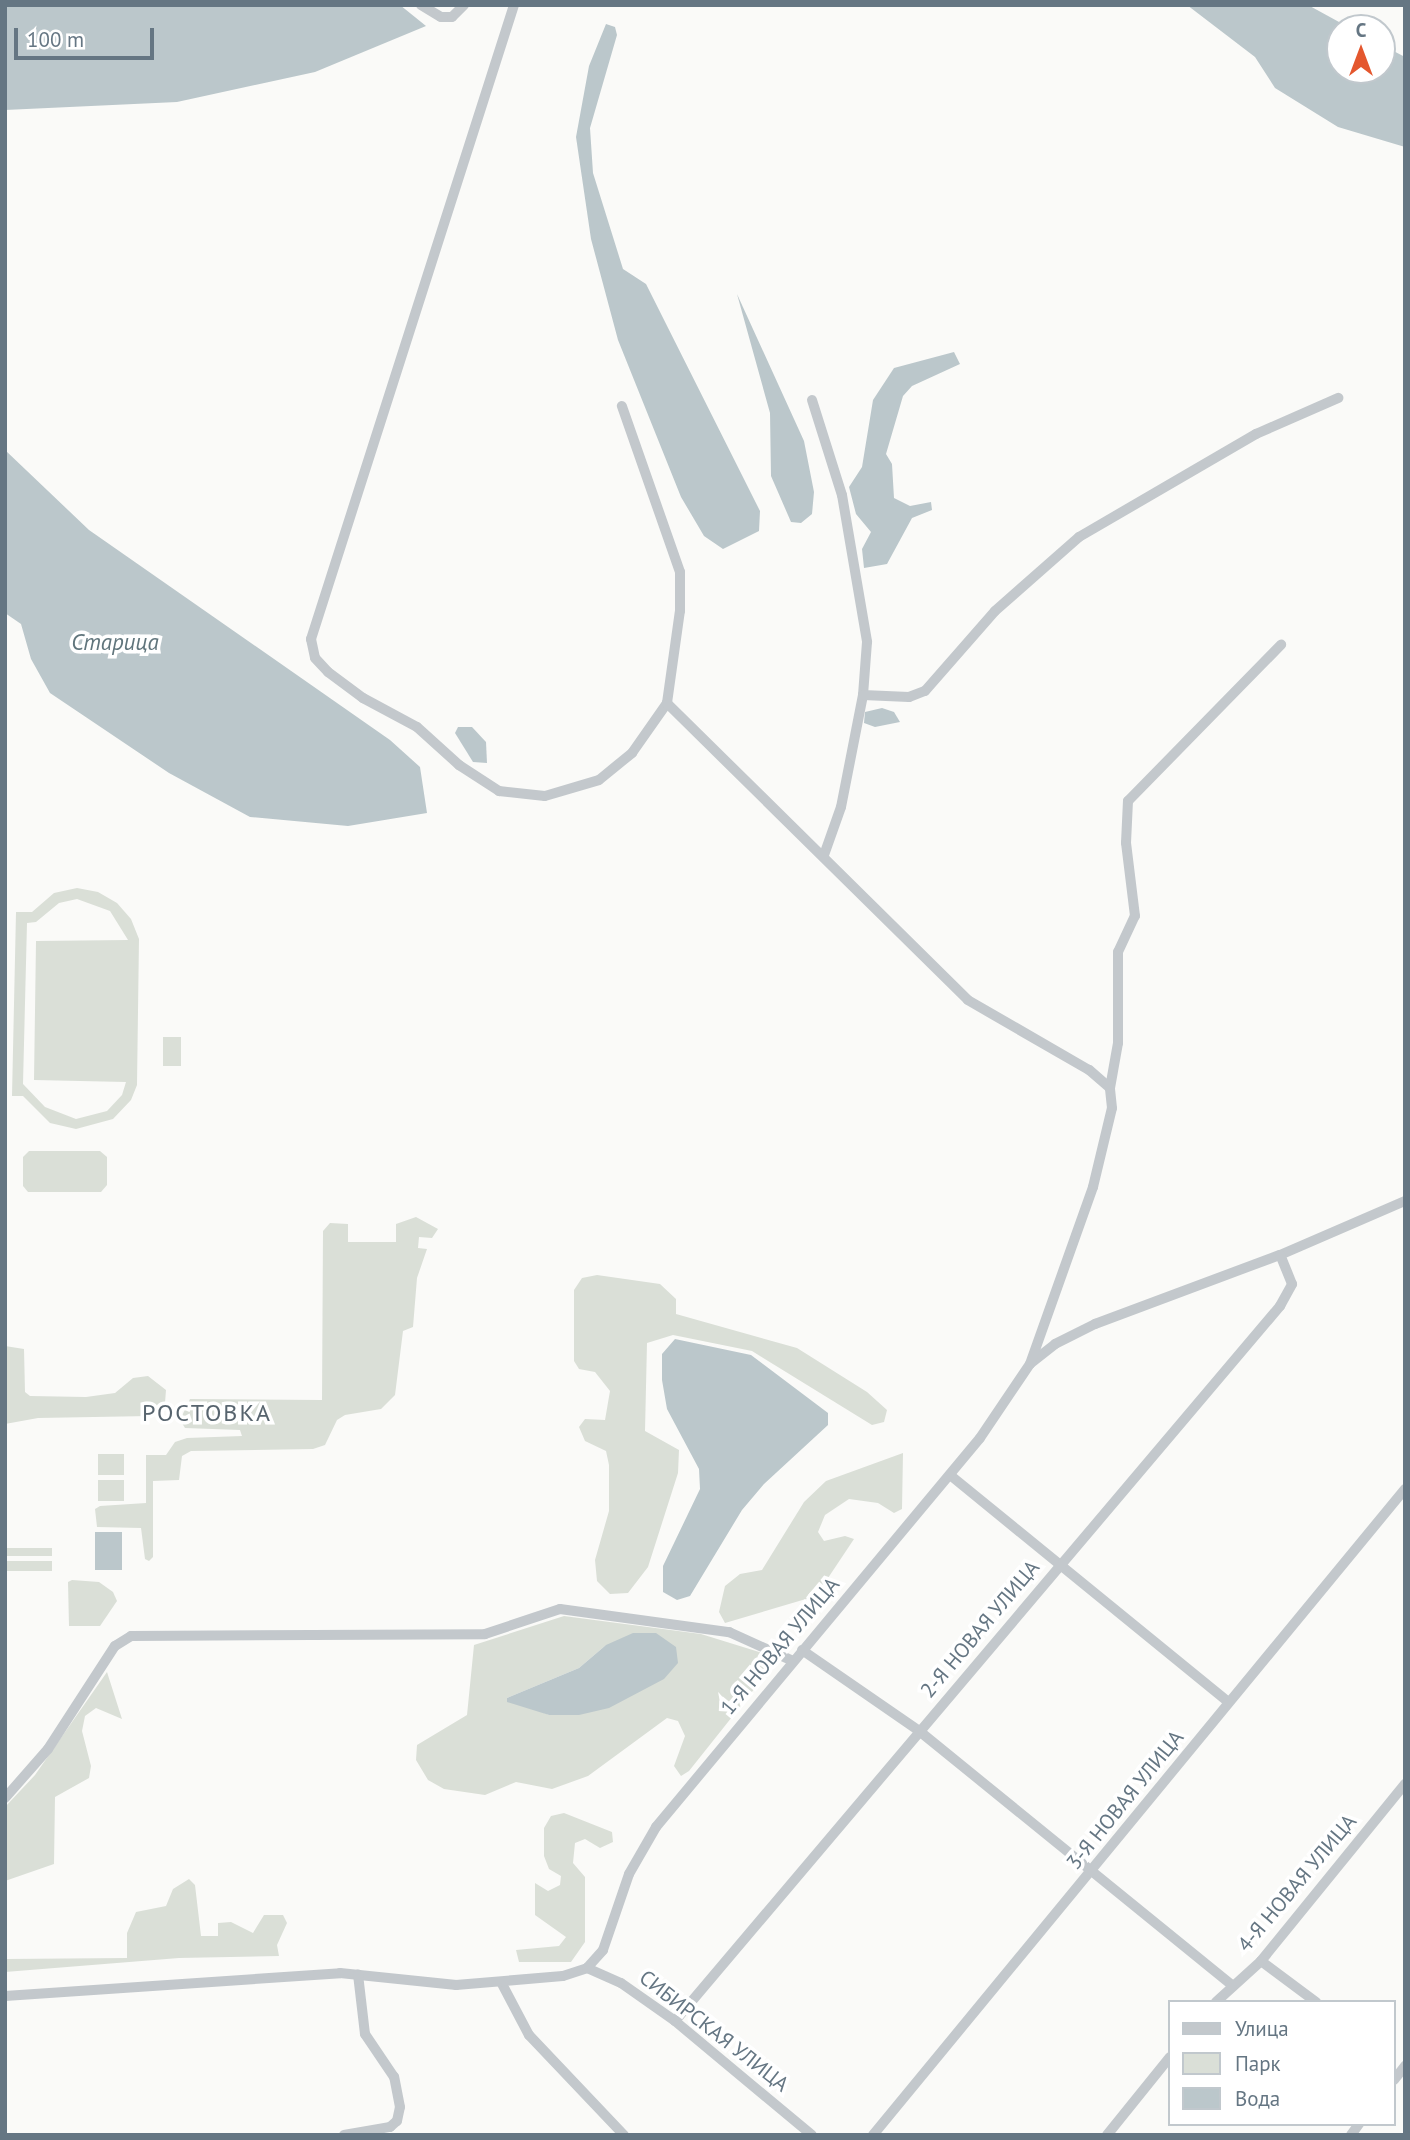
<!DOCTYPE html>
<meta charset="utf-8">
<style>
body{margin:0}
#map{position:relative;width:1410px;height:2140px;overflow:hidden;background:#fafaf8;font-family:"PT Sans",sans-serif}
div>[style]{position:absolute}
[style*='--x']{left:calc(var(--x)*1px);top:calc(var(--y)*1px);width:calc(var(--w)*1px);rotate:calc(var(--a)*1deg)}
.green>*{inset:0;background:#dadfd7}
.water>*{inset:0;background:#bbc7cb}
.minor>*{height:10px;margin:-5px;padding:0 5px;transform-origin:5px;border-radius:5px;background:#c3c8cc}
span{translate:-50% -50%;white-space:nowrap;text-align:center;line-height:1.15;-webkit-text-stroke:7px #fff;paint-order:stroke}
.street-label{font-size:21px;color:#657683}
.water-label{font-size:23px;color:#60757c;font-style:italic}
.quarter-label{font-size:24px;color:#57646e;letter-spacing:2px}
.frame{position:absolute;inset:0;border:7px solid #657683;pointer-events:none}
.legend{position:absolute;left:1168px;top:2000px;width:228px;height:126px;box-sizing:border-box;background:#fff;border:2px solid #c1c8cd;margin:0;padding:9px 12px;list-style:none;font-size:21px;color:#657683}
.legend li{display:flex;align-items:center;gap:14px;height:35px}
.legend b{width:35px;border:2px solid #c1c8cd}
.north{position:absolute;left:1326px;top:14px;width:70px;height:70px;box-sizing:border-box;background:#fff;border:2px solid #c1c8cd;border-radius:50%;rotate:0deg;font-size:19px;font-weight:700;line-height:28px;text-align:center;color:#657683}
.north::after{content:'';display:block;margin:auto;width:24px;height:32px;background:#e4572e;clip-path:polygon(50% 0,100% 100%,50% 72%,0 100%)}
.scale{position:absolute;left:14px;top:28px;width:140px;height:32px;box-sizing:border-box;border:4px solid #657683;border-top:0;padding-left:9px;font-size:21px;line-height:24px;white-space:nowrap;color:#657683;-webkit-text-stroke:5px #fff;paint-order:stroke}
</style>
<div id="map">
<div class="green">
<i style="clip-path:polygon(evenodd,77px 888px,98px 892px,117px 903px,131px 919px,139px 939px,137px 1085px,131px 1100px,113px 1119px,76px 1129px,50px 1123px,23px 1096px,12px 1096px,16px 912px,32px 912px,54px 893px,77px 888px,77px 899px,110px 911px,128px 940px,36px 941px,34px 1080px,126px 1082px,122px 1095px,107px 1111px,76px 1119px,45px 1107px,23px 1084px,27px 923px,36px 922px,59px 903px,77px 899px)"></i>
<i style="clip-path:polygon(163px 1037px,181px 1037px,181px 1066px,163px 1066px)"></i>
<i style="clip-path:polygon(29px 1151px,100px 1151px,107px 1157px,107px 1185px,101px 1192px,28px 1192px,23px 1186px,23px 1157px)"></i>
<i style="clip-path:polygon(416px 1217px,438px 1229px,432px 1238px,419px 1237px,418px 1248px,427px 1249px,417px 1278px,413px 1327px,403px 1331px,395px 1395px,381px 1409px,345px 1415px,337px 1420px,325px 1445px,313px 1449px,191px 1451px,182px 1456px,179px 1480px,153px 1481px,153px 1557px,149px 1561px,145px 1559px,141px 1528px,97px 1527px,95px 1509px,100px 1506px,146px 1503px,146px 1455px,166px 1455px,175px 1442px,187px 1438px,242px 1436px,240px 1430px,185px 1428px,180px 1420px,190px 1399px,322px 1400px,323px 1231px,330px 1223px,348px 1224px,348px 1242px,396px 1242px,396px 1224px)"></i>
<i style="clip-path:polygon(597px 1275px,660px 1284px,676px 1299px,676px 1314px,797px 1348px,867px 1392px,887px 1410px,884px 1422px,872px 1425px,752px 1351px,673px 1335px,647px 1343px,645px 1431px,679px 1450px,678px 1473px,648px 1567px,628px 1593px,610px 1594px,597px 1581px,595px 1560px,609px 1511px,609px 1465px,606px 1451px,585px 1441px,579px 1427px,585px 1419px,605px 1420px,610px 1391px,595px 1372px,579px 1369px,574px 1361px,574px 1290px,582px 1278px)"></i>
<i style="clip-path:polygon(5px 1346px,24px 1349px,25px 1392px,30px 1396px,86px 1397px,115px 1393px,133px 1378px,148px 1376px,166px 1390px,165px 1403px,150px 1416px,38px 1418px,5px 1424px)"></i>
<i style="clip-path:polygon(903px 1453px,902px 1509px,894px 1513px,878px 1503px,849px 1499px,825px 1515px,818px 1532px,824px 1541px,845px 1536px,854px 1539px,816px 1596px,725px 1623px,719px 1612px,725px 1586px,740px 1574px,762px 1570px,804px 1502px,826px 1481px)"></i>
<i style="clip-path:polygon(98px 1454px,124px 1454px,124px 1475px,98px 1475px)"></i>
<i style="clip-path:polygon(98px 1480px,124px 1480px,124px 1501px,98px 1501px)"></i>
<i style="clip-path:polygon(5px 1548px,52px 1548px,52px 1556px,5px 1556px)"></i>
<i style="clip-path:polygon(5px 1561px,52px 1561px,52px 1571px,5px 1571px)"></i>
<i style="clip-path:polygon(72px 1580px,99px 1582px,113px 1592px,117px 1601px,100px 1626px,69px 1626px,68px 1582px)"></i>
<i style="clip-path:polygon(evenodd,564px 1616px,701px 1634px,772px 1656px,775px 1663px,689px 1771px,681px 1776px,674px 1766px,685px 1736px,678px 1721px,667px 1718px,588px 1776px,552px 1789px,516px 1782px,485px 1795px,444px 1789px,428px 1780px,416px 1760px,417px 1745px,467px 1715px,474px 1645px,564px 1616px,606px 1645px,549px 1715px,507px 1698px,579px 1668px,606px 1645px)"></i>
<i style="clip-path:polygon(107px 1672px,122px 1719px,96px 1708px,85px 1716px,82px 1731px,91px 1766px,89px 1778px,55px 1797px,54px 1864px,5px 1881px,5px 1807px,35px 1775px)"></i>
<i style="clip-path:polygon(564px 1813px,612px 1832px,613px 1842px,600px 1848px,585px 1839px,575px 1843px,573px 1863px,585px 1877px,585px 1942px,571px 1962px,519px 1962px,516px 1950px,559px 1946px,566px 1937px,535px 1915px,535px 1883px,548px 1891px,560px 1885px,561px 1876px,549px 1869px,544px 1856px,544px 1828px,551px 1816px)"></i>
<i style="clip-path:polygon(189px 1879px,195px 1885px,201px 1936px,218px 1936px,218px 1923px,231px 1922px,253px 1933px,264px 1915px,283px 1915px,287px 1923px,277px 1945px,279px 1956px,179px 1958px,5px 1972px,5px 1959px,127px 1958px,127px 1933px,136px 1912px,166px 1906px,173px 1889px)"></i>
</div>
<div class="water">
<i style="clip-path:polygon(5px 5px,400px 5px,426px 26px,315px 72px,177px 102px,5px 110px)"></i>
<i style="clip-path:polygon(1187px 5px,1308px 5px,1350px 28px,1340px 28px,1340px 70px,1382px 70px,1382px 45px,1405px 57px,1405px 147px,1338px 127px,1275px 88px,1255px 57px)"></i>
<i style="clip-path:polygon(606px 24px,615px 27px,617px 35px,590px 128px,593px 173px,623px 269px,646px 284px,760px 511px,759px 531px,723px 549px,704px 536px,681px 497px,618px 340px,591px 239px,576px 137px,589px 66px)"></i>
<i style="clip-path:polygon(737px 294px,804px 441px,814px 492px,812px 514px,801px 523px,791px 522px,771px 476px,770px 413px)"></i>
<i style="clip-path:polygon(954px 352px,960px 364px,912px 386px,903px 396px,886px 454px,892px 464px,894px 498px,910px 506px,931px 502px,932px 510px,912px 518px,887px 564px,864px 568px,862px 549px,871px 532px,856px 514px,849px 487px,862px 467px,873px 400px,894px 368px)"></i>
<i style="clip-path:polygon(5px 450px,89px 530px,390px 740px,420px 767px,427px 813px,348px 826px,250px 817px,169px 773px,50px 693px,31px 659px,21px 624px,5px 613px)"></i>
<i style="clip-path:polygon(882px 708px,894px 712px,900px 722px,875px 727px,864px 723px,865px 712px)"></i>
<i style="clip-path:polygon(458px 727px,472px 727px,486px 742px,487px 763px,473px 762px,455px 733px)"></i>
<i style="clip-path:polygon(675px 1339px,751px 1355px,828px 1413px,828px 1425px,764px 1484px,742px 1510px,690px 1596px,677px 1600px,663px 1592px,663px 1566px,700px 1489px,699px 1469px,667px 1409px,662px 1380px,662px 1354px)"></i>
<i style="clip-path:polygon(95px 1532px,122px 1532px,122px 1570px,95px 1570px)"></i>
<i style="clip-path:polygon(633px 1633px,656px 1633px,676px 1647px,678px 1663px,664px 1679px,609px 1708px,579px 1715px,549px 1715px,507px 1702px,507px 1698px,579px 1668px,606px 1645px)"></i>
</div>
<div class="minor">
<i style="--x:421;--y:5;--w:23;--a:31"></i>
<i style="--x:441;--y:17;--w:11;--a:0"></i>
<i style="--x:452;--y:17;--w:17;--a:-45"></i>
<i style="--x:514;--y:5;--w:666;--a:107.75"></i>
<i style="--x:311;--y:639;--w:19;--a:78"></i>
<i style="--x:315;--y:658;--w:19;--a:47"></i>
<i style="--x:328;--y:672;--w:44;--a:36.6"></i>
<i style="--x:363;--y:698;--w:61;--a:28.2"></i>
<i style="--x:417;--y:727;--w:57;--a:42.1"></i>
<i style="--x:459;--y:765;--w:48;--a:33"></i>
<i style="--x:499;--y:791;--w:46;--a:6.2"></i>
<i style="--x:545;--y:796;--w:56;--a:-16.5"></i>
<i style="--x:599;--y:780;--w:43;--a:-39.3"></i>
<i style="--x:632;--y:753;--w:61;--a:-55"></i>
<i style="--x:667;--y:703;--w:93;--a:-82"></i>
<i style="--x:680;--y:611;--w:39;--a:-90"></i>
<i style="--x:680;--y:572;--w:176;--a:-109.3"></i>
<i style="--x:812;--y:400;--w:100;--a:72.5"></i>
<i style="--x:842;--y:495;--w:149;--a:80.3"></i>
<i style="--x:867;--y:642;--w:53;--a:94.3"></i>
<i style="--x:863;--y:695;--w:114;--a:101.1"></i>
<i style="--x:841;--y:807;--w:51;--a:109.5"></i>
<i style="--x:863;--y:695;--w:46;--a:2.5"></i>
<i style="--x:909;--y:697;--w:17;--a:-21"></i>
<i style="--x:925;--y:691;--w:106;--a:-48.8"></i>
<i style="--x:995;--y:611;--w:112;--a:-41.4"></i>
<i style="--x:1079;--y:537;--w:205;--a:-30.2"></i>
<i style="--x:1256;--y:434;--w:90;--a:-23.7"></i>
<i style="--x:1110;--y:1088;--w:46;--a:-79.9"></i>
<i style="--x:1118;--y:1043;--w:91;--a:-90"></i>
<i style="--x:1118;--y:952;--w:40;--a:-65"></i>
<i style="--x:1135;--y:916;--w:74;--a:-97"></i>
<i style="--x:1126;--y:843;--w:42;--a:-87.3"></i>
<i style="--x:1128;--y:801;--w:219;--a:-45.6"></i>
<i style="--x:1031;--y:1363;--w:31;--a:-38"></i>
<i style="--x:1055;--y:1344;--w:45;--a:-26.6"></i>
<i style="--x:1095;--y:1324;--w:197;--a:-20.5"></i>
<i style="--x:1280;--y:1255;--w:136;--a:-23.4"></i>
<i style="--x:950;--y:1475;--w:359;--a:39.2"></i>
<i style="--x:802;--y:1650;--w:141;--a:34.6"></i>
<i style="--x:918;--y:1730;--w:403;--a:39.1"></i>
<i style="--x:5;--y:1798;--w:65;--a:-48.7"></i>
<i style="--x:48;--y:1749;--w:123;--a:-57"></i>
<i style="--x:115;--y:1646;--w:19;--a:-32"></i>
<i style="--x:131;--y:1636;--w:354;--a:-0.3"></i>
<i style="--x:485;--y:1634;--w:79;--a:-18.4"></i>
<i style="--x:560;--y:1609;--w:171;--a:7.8"></i>
<i style="--x:729;--y:1632;--w:70;--a:24.4"></i>
<i style="--x:1261;--y:1961;--w:69;--a:36.7"></i>
<i style="--x:587;--y:1968;--w:37;--a:24"></i>
<i style="--x:621;--y:1983;--w:66;--a:35.1"></i>
<i style="--x:675;--y:2021;--w:178;--a:39.8"></i>
<i style="--x:501;--y:1982;--w:60;--a:62.2"></i>
<i style="--x:529;--y:2035;--w:138;--a:46.5"></i>
<i style="--x:5;--y:1996;--w:336;--a:-3.9"></i>
<i style="--x:340;--y:1973;--w:117;--a:5.9"></i>
<i style="--x:456;--y:1985;--w:107;--a:-4.8"></i>
<i style="--x:563;--y:1976;--w:25;--a:-18"></i>
<i style="--x:587;--y:1968;--w:24;--a:-48"></i>
<i style="--x:603;--y:1950;--w:80;--a:-71.1"></i>
<i style="--x:629;--y:1874;--w:54;--a:-60.1"></i>
<i style="--x:656;--y:1827;--w:506;--a:-50.21"></i>
<i style="--x:980;--y:1438;--w:89;--a:-56"></i>
<i style="--x:1030;--y:1364;--w:188;--a:-70.4"></i>
<i style="--x:1093;--y:1187;--w:81;--a:-76.5"></i>
<i style="--x:1112;--y:1108;--w:20;--a:-96"></i>
<i style="--x:1110;--y:1088;--w:28;--a:-139"></i>
<i style="--x:1089;--y:1070;--w:140;--a:-150"></i>
<i style="--x:968;--y:1000;--w:423;--a:-135.4"></i>
<i style="--x:1216;--y:2002;--w:61;--a:-42.3"></i>
<i style="--x:1261;--y:1961;--w:228;--a:-50.9"></i>
<i style="--x:675;--y:2021;--w:937;--a:-49.76"></i>
<i style="--x:1280;--y:1306;--w:25;--a:-61"></i>
<i style="--x:1292;--y:1284;--w:31;--a:-112"></i>
<i style="--x:1394;--y:2080;--w:18;--a:-52"></i>
<i style="--x:344;--y:2135;--w:47;--a:-9.9"></i>
<i style="--x:390;--y:2127;--w:9;--a:-41"></i>
<i style="--x:397;--y:2121;--w:14;--a:-78"></i>
<i style="--x:400;--y:2107;--w:31;--a:-101"></i>
<i style="--x:394;--y:2077;--w:52;--a:-124"></i>
<i style="--x:365;--y:2034;--w:60;--a:-96.7"></i>
<i style="--x:873;--y:2135;--w:837;--a:-50.53"></i>
<i style="--x:1107;--y:2135;--w:100;--a:-51.1"></i>
<i style="--x:1351;--y:2135;--w:14;--a:-54"></i>
</div>
<div class="street-label">
<span style="left:980px;top:1629px;rotate:-50deg">2-Я НОВАЯ УЛИЦА</span>
<span style="left:780px;top:1646px;rotate:-50deg">1-Я НОВАЯ УЛИЦА</span>
<span style="left:1125px;top:1800px;rotate:-51deg">3-Я НОВАЯ УЛИЦА</span>
<span style="left:1297px;top:1883px;rotate:-50deg">4-Я НОВАЯ УЛИЦА</span>
<span style="left:714px;top:2031px;rotate:38deg">СИБИРСКАЯ УЛИЦА</span>
</div>
<div class="water-label">
<span style="left:115px;top:642px">Старица</span>
</div>
<div class="quarter-label">
<span style="left:207px;top:1413px">РОСТОВКА</span>
</div>
<div class="frame"></div>
<ul class="legend">
<li><b style="height:9px;background:#c3c8cc"></b>Улица</li>
<li><b style="height:19px;background:#dadfd7"></b>Парк</li>
<li><b style="height:19px;background:#bbc7cb"></b>Вода</li>
</ul>
<div class="north">С</div>
<div class="scale">100 m</div>
</div>
